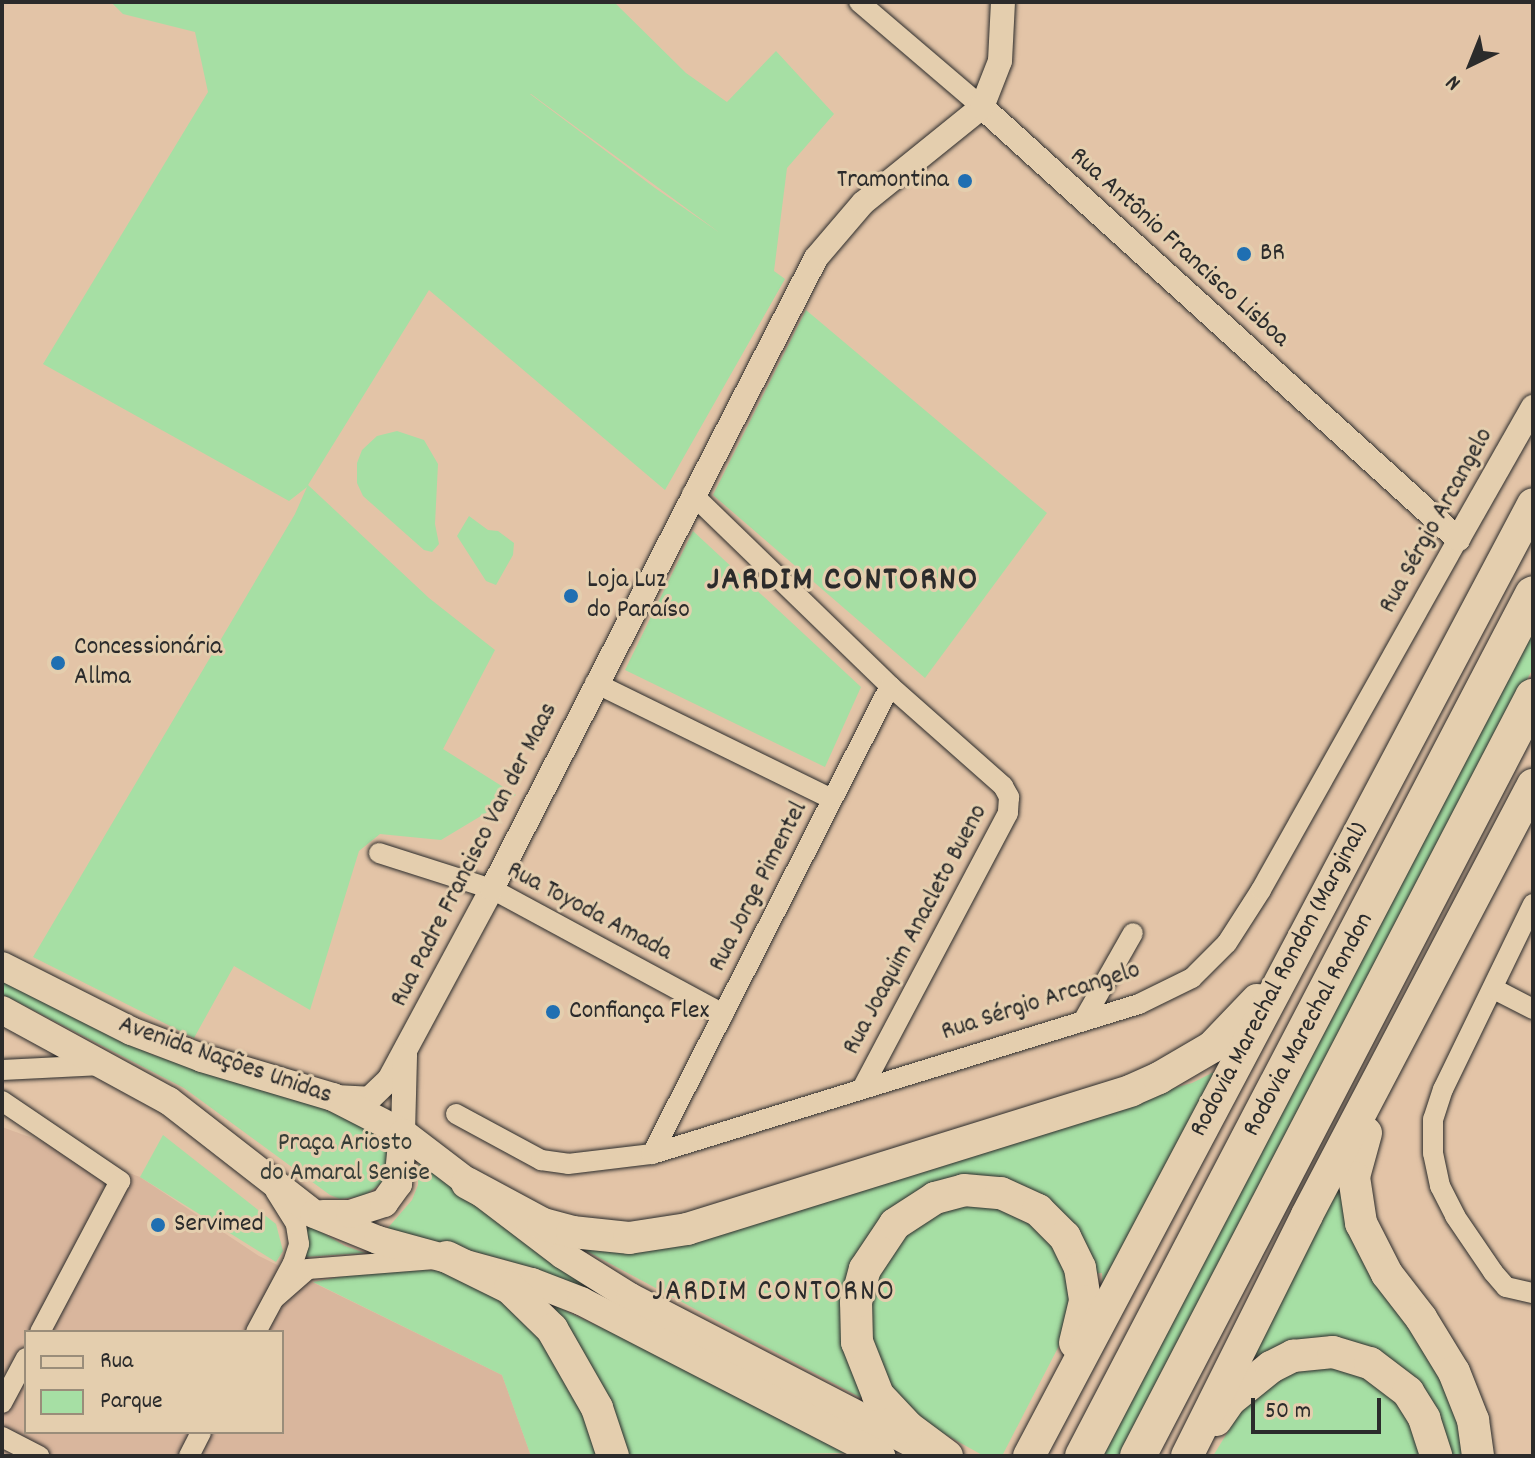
<!DOCTYPE html>
<meta charset="utf-8">
<style>
body{margin:0}
#map{position:relative;width:1535px;height:1458px;overflow:hidden;background:#e3c4a7;font-family:Dekko,sans-serif}
div>[style]{position:absolute}
[style*='--x']{left:calc(var(--x)*1px);top:calc(var(--y)*1px);width:calc(var(--w)*1px);rotate:calc(var(--a)*1deg)}
.built>*{inset:0;background:#d9b69d}
.green>*{inset:0;background:#a6dfa4}
.roads{filter:drop-shadow(0 0 2px #2b2b2b) drop-shadow(0 0 2px #2b2b2b)}
.minor>*{height:20px;margin:-10px;padding:0 10px;transform-origin:10px;border-radius:10px;background:#e4ceae}
.tertiary>*{height:24px;margin:-12px;padding:0 12px;transform-origin:12px;border-radius:12px;background:#e4ceae}
.secondary>*{height:28px;margin:-14px;padding:0 14px;transform-origin:14px;border-radius:14px;background:#e4ceae}
.trunk>*{height:32px;margin:-16px;padding:0 16px;transform-origin:16px;border-radius:16px;background:#e4ceae}
.motorway>*{height:36px;margin:-18px;padding:0 18px;transform-origin:18px;border-radius:18px;background:#e4ceae}
.dots>*{width:22px;height:22px;translate:-50% -50%;box-sizing:border-box;border:4px solid #e4ceae;border-radius:50%}
span{translate:-50% -50%;white-space:nowrap;text-align:center;line-height:1.15;-webkit-text-stroke:6px #e4ceae;paint-order:stroke}
.poi-label{font-size:26px;color:#2b2b2b}
.right{translate:-100% -50%;text-align:right}
.left{translate:0 -50%;text-align:left}
.street-label{font-size:26px;color:#2b2b2b}
.park-label{font-size:26px;color:#373d37}
.quarter-label{font-size:30px;color:#2b2b2b;letter-spacing:2px}
.district-label{font-size:34px;color:#2b2b2b;font-weight:700;letter-spacing:2px}
.frame{position:absolute;inset:0;border:4px solid #2b2b2b;pointer-events:none}
.legend{position:absolute;left:24px;top:1330px;width:260px;height:104px;box-sizing:border-box;background:#e4ceae;border:2px solid #9a8d7a;margin:0;padding:10px 14px;list-style:none;font-size:24px;color:#2b2b2b}
.legend li{display:flex;align-items:center;gap:16px;height:40px}
.legend b{width:40px;border:2px solid #9a8d7a}
.north{position:absolute;left:1431px;top:24px;width:80px;height:80px;-webkit-text-stroke:6px #e4ceae;paint-order:stroke;rotate:223deg;font-size:22px;font-weight:700;line-height:32px;text-align:center;color:#2b2b2b}
.north::after{content:'';display:block;margin:auto;width:28px;height:36px;background:#2b2b2b;clip-path:polygon(50% 0,100% 100%,50% 72%,0 100%)}
.scale{position:absolute;left:1251px;top:1398px;width:130px;height:36px;box-sizing:border-box;border:4px solid #2b2b2b;border-top:0;padding-left:10px;font-size:24px;line-height:28px;white-space:nowrap;color:#2b2b2b;-webkit-text-stroke:6px #e4ceae;paint-order:stroke}
</style>
<div id="map">
<div class="built">
<i style="clip-path:polygon(evenodd,2px 1127px,140px 1177px,259px 1256px,502px 1375px,531px 1456px,2px 1456px,2px 1127px,26px 1332px,282px 1332px,282px 1432px,26px 1432px,26px 1332px)"></i>
</div>
<div class="green">
<i style="clip-path:polygon(evenodd,111px 2px,614px 2px,686px 73px,727px 102px,776px 51px,834px 114px,787px 168px,774px 271px,785px 279px,665px 490px,429px 290px,308px 485px,429px 598px,495px 650px,443px 749px,516px 795px,441px 840px,380px 834px,359px 851px,310px 1010px,234px 966px,194px 1038px,33px 957px,295px 514px,307px 487px,289px 501px,43px 364px,208px 92px,195px 32px,123px 14px,111px 2px,530px 94px,531px 94px,720px 233px,655px 188px,530px 94px)"></i>
<i style="clip-path:polygon(806px 310px,1047px 513px,925px 678px,713px 495px)"></i>
<i style="clip-path:polygon(397px 431px,424px 440px,438px 464px,435px 524px,439px 544px,432px 552px,424px 550px,363px 496px,357px 483px,357px 463px,362px 450px,377px 436px)"></i>
<i style="clip-path:polygon(469px 516px,488px 530px,498px 531px,514px 543px,513px 555px,496px 585px,486px 581px,457px 536px)"></i>
<i style="clip-path:polygon(693px 531px,861px 687px,825px 767px,625px 670px)"></i>
<i style="clip-path:polygon(1533px 619px,1533px 668px,1337px 1047px,1124px 1456px,1099px 1456px)"></i>
<i style="clip-path:polygon(2px 982px,53px 1004px,153px 1055px,303px 1100px,364px 1126px,383px 1141px,387px 1150px,384px 1181px,364px 1196px,340px 1199px,330px 1195px,184px 1088px,2px 994px)"></i>
<i style="clip-path:polygon(1216px 1071px,1103px 1287px,1102px 1273px,1095px 1273px,1041px 1200px,897px 1205px,849px 1359px,867px 1401px,581px 1248px,1192px 1083px)"></i>
<i style="clip-path:polygon(163px 1135px,276px 1224px,283px 1251px,276px 1262px,140px 1177px)"></i>
<i style="clip-path:polygon(419px 1159px,624px 1307px,509px 1261px,387px 1229px,412px 1200px,418px 1185px)"></i>
<i style="clip-path:polygon(1339px 1186px,1344px 1206px,1445px 1376px,1468px 1456px,1447px 1456px,1405px 1376px,1269px 1354px,1266px 1351px,1246px 1365px)"></i>
<i style="clip-path:polygon(980px 1200px,1017px 1208px,1063px 1253px,1073px 1295px,1063px 1338px,1002px 1456px,984px 1456px,912px 1416px,897px 1404px,871px 1355px,868px 1290px,910px 1223px)"></i>
<i style="clip-path:polygon(304px 1222px,345px 1246px,365px 1253px,304px 1257px)"></i>
<i style="clip-path:polygon(424px 1270px,452px 1271px,480px 1282px,549px 1338px,604px 1456px,531px 1456px,502px 1375px,313px 1282px,355px 1274px)"></i>
<i style="clip-path:polygon(553px 1305px,617px 1335px,845px 1453px,624px 1456px)"></i>
<i style="clip-path:polygon(1326px 1360px,1395px 1389px,1426px 1456px,1213px 1456px,1240px 1412px,1281px 1376px)"></i>
</div>
<div class="roads">
<div class="minor">
<i style="--x:859;--y:2;--w:162;--a:40.5"></i>
<i style="--x:692;--y:494;--w:276;--a:44.1"></i>
<i style="--x:890;--y:686;--w:151;--a:41.5"></i>
<i style="--x:1003;--y:786;--w:13;--a:61"></i>
<i style="--x:1009;--y:797;--w:16;--a:94"></i>
<i style="--x:1008;--y:813;--w:310;--a:117.9"></i>
<i style="--x:595;--y:683;--w:264;--a:26.1"></i>
<i style="--x:379;--y:853;--w:119;--a:17.7"></i>
<i style="--x:492;--y:889;--w:263;--a:28.4"></i>
<i style="--x:1533;--y:904;--w:206;--a:115.9"></i>
<i style="--x:1443;--y:1089;--w:32;--a:108"></i>
<i style="--x:1433;--y:1119;--w:34;--a:90"></i>
<i style="--x:1433;--y:1153;--w:34;--a:78"></i>
<i style="--x:1440;--y:1186;--w:34;--a:63"></i>
<i style="--x:1455;--y:1216;--w:68;--a:55.8"></i>
<i style="--x:1493;--y:1272;--w:20;--a:49"></i>
<i style="--x:1506;--y:1287;--w:28;--a:13"></i>
<i style="--x:1494;--y:989;--w:44;--a:27.1"></i>
<i style="--x:1083;--y:1021;--w:101;--a:-60.4"></i>
<i style="--x:2;--y:1070;--w:100;--a:-2.9"></i>
<i style="--x:2;--y:1101;--w:143;--a:34.1"></i>
<i style="--x:120;--y:1181;--w:171;--a:117.9"></i>
<i style="--x:456;--y:1114;--w:97;--a:28.4"></i>
<i style="--x:541;--y:1160;--w:27;--a:8"></i>
<i style="--x:568;--y:1164;--w:85;--a:-6.8"></i>
<i style="--x:652;--y:1154;--w:510;--a:-17.12"></i>
<i style="--x:1139;--y:1004;--w:59;--a:-26.1"></i>
<i style="--x:1192;--y:978;--w:49;--a:-45"></i>
<i style="--x:1227;--y:943;--w:63;--a:-57.3"></i>
<i style="--x:1261;--y:890;--w:403;--a:-60.7"></i>
<i style="--x:652;--y:1154;--w:525;--a:-63.04"></i>
<i style="--x:275;--y:1298;--w:44;--a:-41.3"></i>
<i style="--x:308;--y:1269;--w:127;--a:-4.5"></i>
<i style="--x:256;--y:1332;--w:78;--a:-61.8"></i>
<i style="--x:293;--y:1263;--w:20;--a:-72"></i>
<i style="--x:299;--y:1244;--w:20;--a:-99"></i>
<i style="--x:296;--y:1224;--w:39;--a:-122"></i>
<i style="--x:2;--y:1403;--w:51;--a:-61.9"></i>
<i style="--x:2;--y:1437;--w:42;--a:27.2"></i>
<i style="--x:189;--y:1456;--w:27;--a:-63"></i>
</div>
<div class="tertiary">
<i style="--x:982;--y:107;--w:643;--a:42.23"></i>
<i style="--x:1458;--y:539;--w:152;--a:-60.4"></i>
<i style="--x:335;--y:1097;--w:34;--a:3"></i>
<i style="--x:369;--y:1099;--w:28;--a:-44"></i>
<i style="--x:389;--y:1080;--w:217;--a:-61.7"></i>
<i style="--x:492;--y:889;--w:709;--a:-62.82"></i>
<i style="--x:816;--y:258;--w:72;--a:-49.5"></i>
<i style="--x:863;--y:203;--w:153;--a:-38.9"></i>
<i style="--x:982;--y:107;--w:49;--a:-68.6"></i>
<i style="--x:1000;--y:61;--w:59;--a:-87.1"></i>
<i style="--x:403;--y:1133;--w:78;--a:-88.5"></i>
</div>
<div class="secondary">
<i style="--x:2;--y:966;--w:144;--a:26.7"></i>
<i style="--x:131;--y:1031;--w:76;--a:20.8"></i>
<i style="--x:202;--y:1058;--w:137;--a:16.6"></i>
<i style="--x:333;--y:1097;--w:79;--a:27.2"></i>
<i style="--x:403;--y:1133;--w:201;--a:37.3"></i>
<i style="--x:563;--y:1255;--w:79;--a:32.1"></i>
<i style="--x:630;--y:1297;--w:332;--a:27.4"></i>
<i style="--x:2;--y:1010;--w:190;--a:28.6"></i>
<i style="--x:169;--y:1101;--w:184;--a:37.9"></i>
<i style="--x:314;--y:1214;--w:69;--a:22.1"></i>
<i style="--x:378;--y:1240;--w:160;--a:15.3"></i>
<i style="--x:532;--y:1282;--w:53;--a:21.2"></i>
<i style="--x:581;--y:1301;--w:338;--a:27.3"></i>
<i style="--x:323;--y:1214;--w:27;--a:0"></i>
<i style="--x:350;--y:1214;--w:36;--a:-18"></i>
<i style="--x:384;--y:1203;--w:24;--a:-54"></i>
<i style="--x:398;--y:1184;--w:51;--a:-84.4"></i>
</div>
<div class="trunk">
<i style="--x:1366;--y:1133;--w:46;--a:105.3"></i>
<i style="--x:1354;--y:1177;--w:47;--a:81.3"></i>
<i style="--x:1361;--y:1223;--w:57;--a:63"></i>
<i style="--x:1387;--y:1274;--w:56;--a:52.3"></i>
<i style="--x:1421;--y:1318;--w:63;--a:58.6"></i>
<i style="--x:1454;--y:1372;--w:52;--a:68.4"></i>
<i style="--x:1473;--y:1420;--w:36;--a:82"></i>
<i style="--x:467;--y:1183;--w:86;--a:28.3"></i>
<i style="--x:543;--y:1224;--w:30;--a:15"></i>
<i style="--x:572;--y:1232;--w:57;--a:6"></i>
<i style="--x:629;--y:1238;--w:59;--a:-8.8"></i>
<i style="--x:687;--y:1229;--w:466;--a:-17.3"></i>
<i style="--x:1132;--y:1090;--w:30;--a:-24"></i>
<i style="--x:1159;--y:1078;--w:61;--a:-30.3"></i>
<i style="--x:1212;--y:1047;--w:65;--a:-46.2"></i>
<i style="--x:447;--y:1257;--w:70;--a:26.2"></i>
<i style="--x:510;--y:1288;--w:59;--a:44.3"></i>
<i style="--x:552;--y:1329;--w:91;--a:60.3"></i>
<i style="--x:597;--y:1408;--w:51;--a:71.6"></i>
<i style="--x:1216;--y:1420;--w:24;--a:-55"></i>
<i style="--x:1230;--y:1400;--w:53;--a:-38.8"></i>
<i style="--x:1271;--y:1367;--w:25;--a:-27"></i>
<i style="--x:1293;--y:1356;--w:40;--a:-5.7"></i>
<i style="--x:1333;--y:1352;--w:39;--a:17"></i>
<i style="--x:1370;--y:1363;--w:48;--a:37.3"></i>
<i style="--x:1408;--y:1392;--w:31;--a:58"></i>
<i style="--x:1424;--y:1418;--w:40;--a:72"></i>
<i style="--x:947;--y:1456;--w:49;--a:-143.4"></i>
<i style="--x:908;--y:1427;--w:44;--a:-133.2"></i>
<i style="--x:878;--y:1395;--w:57;--a:-111.6"></i>
<i style="--x:857;--y:1342;--w:40;--a:-91.4"></i>
<i style="--x:856;--y:1302;--w:34;--a:-75"></i>
<i style="--x:865;--y:1269;--w:54;--a:-56.3"></i>
<i style="--x:895;--y:1224;--w:48;--a:-33"></i>
<i style="--x:935;--y:1198;--w:30;--a:-15"></i>
<i style="--x:964;--y:1190;--w:37;--a:5"></i>
<i style="--x:1001;--y:1193;--w:41;--a:24.7"></i>
<i style="--x:1038;--y:1210;--w:38;--a:45"></i>
<i style="--x:1065;--y:1237;--w:34;--a:64"></i>
<i style="--x:1080;--y:1268;--w:33;--a:81"></i>
<i style="--x:1085;--y:1301;--w:43;--a:103.4"></i>
<i style="--x:1029;--y:1456;--w:1077;--a:-62.1"></i>
<i style="--x:1187;--y:1456;--w:269;--a:-63.5"></i>
<i style="--x:1307;--y:1215;--w:486;--a:-62.3"></i>
</div>
<div class="motorway">
<i style="--x:1083;--y:1456;--w:972;--a:-62.43"></i>
<i style="--x:1138;--y:1456;--w:856;--a:-62.51"></i>
</div>
</div>
<div class="dots">
<i style="left:965px;top:181px;background:#1f6fb2"></i>
<i style="left:1244px;top:254px;background:#1f6fb2"></i>
<i style="left:571px;top:596px;background:#1f6fb2"></i>
<i style="left:58px;top:663px;background:#1f6fb2"></i>
<i style="left:553px;top:1012px;background:#1f6fb2"></i>
<i style="left:158px;top:1225px;background:#1f6fb2"></i>
</div>
<div class="poi-label">
<span class="right" style="left:949px;top:181px">Tramontina</span>
<span class="left" style="left:1260px;top:254px">BR</span>
<span class="left" style="left:587px;top:596px">Loja Luz<br>do Paraíso</span>
<span class="left" style="left:74px;top:663px">Concessionária<br>Allma</span>
<span class="left" style="left:569px;top:1012px">Confiança Flex</span>
<span class="left" style="left:174px;top:1225px">Servimed</span>
</div>
<div class="street-label">
<span style="left:1179px;top:248px;rotate:42deg">Rua Antônio Francisco Lisboa</span>
<span style="left:1437px;top:521px;rotate:-61deg">Rua Sérgio Arcangelo</span>
<span style="left:475px;top:855px;rotate:-63deg">Rua Padre Francisco Van der Maas</span>
<span style="left:759px;top:887px;rotate:-63deg">Rua Jorge Pimentel</span>
<span style="left:589px;top:912px;rotate:28deg">Rua Toyoda Amada</span>
<span style="left:916px;top:930px;rotate:-62deg">Rua Joaquim Anacleto Bueno</span>
<span style="left:1280px;top:980px;rotate:-62deg">Rodovia Marechal Rondon (Marginal)</span>
<span style="left:1041px;top:1002px;rotate:-18deg">Rua Sérgio Arcangelo</span>
<span style="left:1309px;top:1025px;rotate:-62deg">Rodovia Marechal Rondon</span>
<span style="left:225px;top:1061px;rotate:19deg">Avenida Nações Unidas</span>
</div>
<div class="park-label">
<span style="left:345px;top:1159px">Praça Ariosto<br>do Amaral Senise</span>
</div>
<div class="quarter-label">
<span style="left:774px;top:1294px">JARDIM CONTORNO</span>
</div>
<div class="district-label">
<span style="left:843px;top:582px">JARDIM CONTORNO</span>
</div>
<div class="frame"></div>
<ul class="legend">
<li><b style="height:10px;background:#e4ceae"></b>Rua</li>
<li><b style="height:22px;background:#a6dfa4"></b>Parque</li>
</ul>
<div class="north">N</div>
<div class="scale">50 m</div>
</div>
